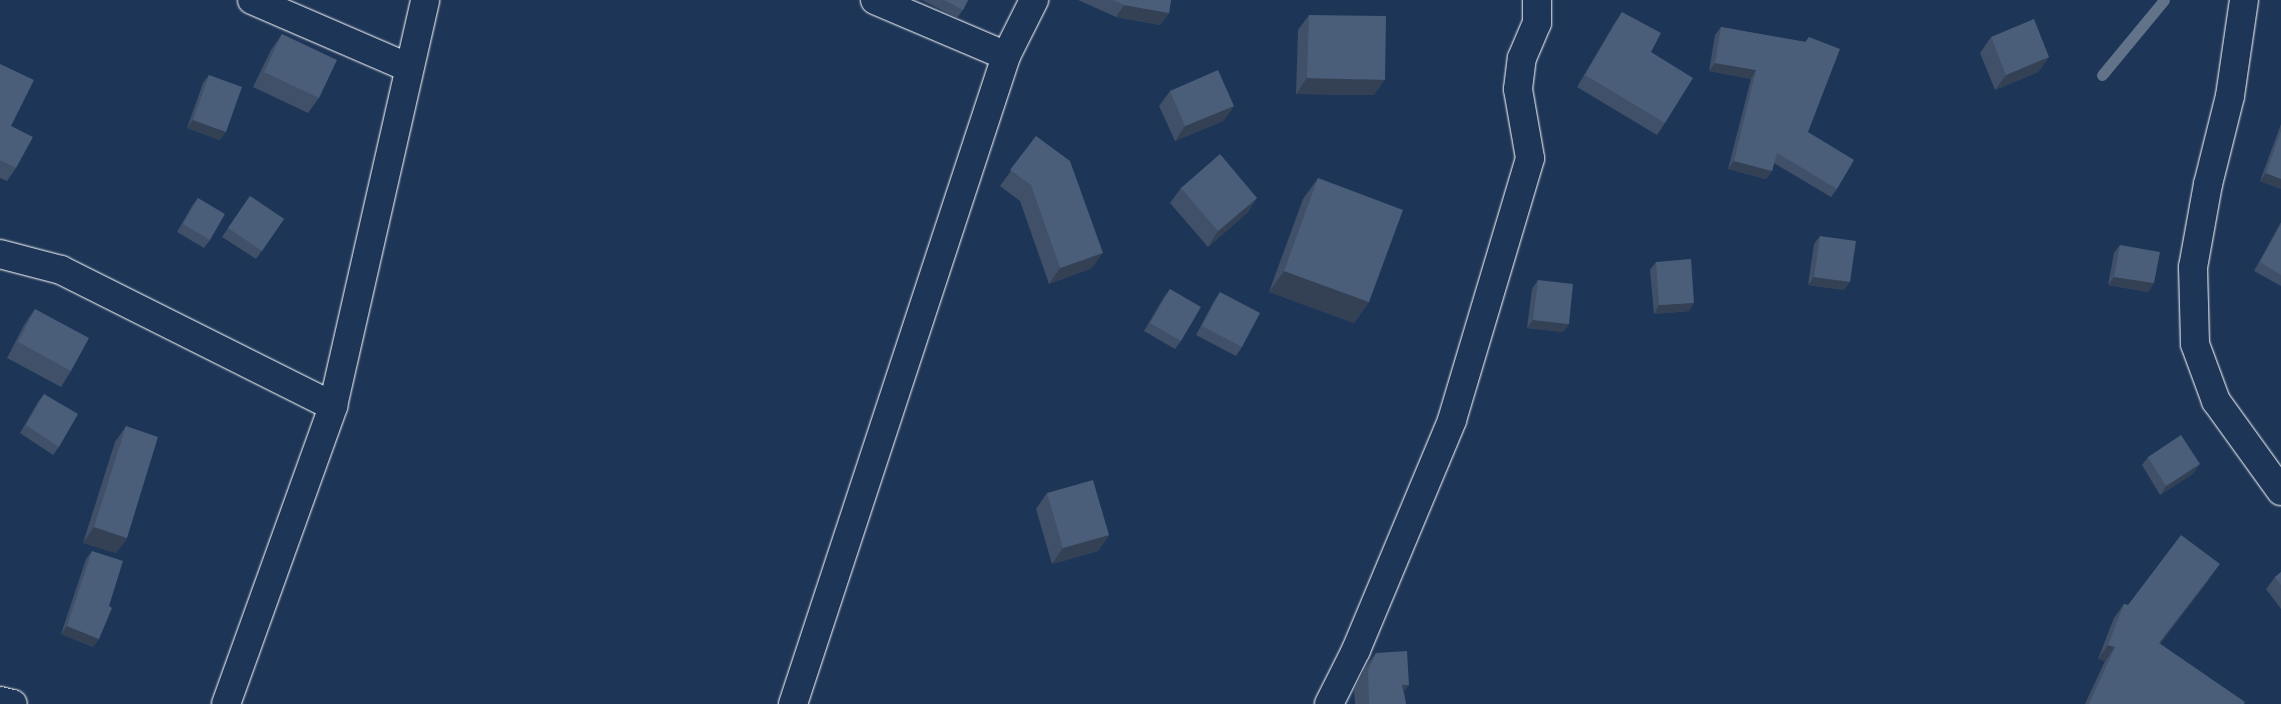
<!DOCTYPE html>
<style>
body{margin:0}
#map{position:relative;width:2281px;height:704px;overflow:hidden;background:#1d3557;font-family:"Indie Flower",sans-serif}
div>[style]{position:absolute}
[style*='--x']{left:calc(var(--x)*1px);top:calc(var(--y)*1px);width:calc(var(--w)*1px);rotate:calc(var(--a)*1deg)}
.stream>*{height:11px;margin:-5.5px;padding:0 5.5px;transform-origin:5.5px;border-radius:5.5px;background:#617289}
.roads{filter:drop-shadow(0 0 1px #fff) drop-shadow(0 0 1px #fff)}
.street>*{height:28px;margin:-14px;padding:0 14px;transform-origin:14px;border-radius:14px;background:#1d3557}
.wall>*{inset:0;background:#405068}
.shaded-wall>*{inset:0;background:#344155}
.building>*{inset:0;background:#4a5d79}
span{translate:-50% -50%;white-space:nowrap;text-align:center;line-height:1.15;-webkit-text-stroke:4px #1d3557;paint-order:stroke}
</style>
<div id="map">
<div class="stream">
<i style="--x:2102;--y:75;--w:97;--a:-50.4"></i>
</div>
<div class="roads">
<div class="street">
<i style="--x:252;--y:0;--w:171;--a:23.4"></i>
<i style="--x:875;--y:0;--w:142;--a:23.1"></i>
<i style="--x:2244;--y:0;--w:97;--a:98.3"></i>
<i style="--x:2230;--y:96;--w:91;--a:104"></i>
<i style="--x:2208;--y:184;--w:84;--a:100.2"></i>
<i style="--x:2193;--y:267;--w:77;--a:88.5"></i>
<i style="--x:2195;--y:344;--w:61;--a:69.8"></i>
<i style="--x:2216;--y:401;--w:111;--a:54.2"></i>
<i style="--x:0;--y:254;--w:63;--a:14.7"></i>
<i style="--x:61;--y:270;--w:304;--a:26.6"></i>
<i style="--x:0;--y:701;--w:13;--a:13"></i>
<i style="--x:226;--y:704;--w:317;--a:-70.2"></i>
<i style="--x:333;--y:406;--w:416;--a:-77.2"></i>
<i style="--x:793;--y:704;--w:682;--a:-71.8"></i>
<i style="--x:1006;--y:56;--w:63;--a:-63.4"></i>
<i style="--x:1329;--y:704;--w:60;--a:-63.4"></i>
<i style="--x:1356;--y:650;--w:249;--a:-67.3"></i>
<i style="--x:1452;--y:420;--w:273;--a:-73.4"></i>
<i style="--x:1530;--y:158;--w:70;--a:-99.9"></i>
<i style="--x:1518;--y:89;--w:31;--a:-83"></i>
<i style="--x:1522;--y:58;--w:38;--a:-67"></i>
<i style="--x:1537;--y:23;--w:23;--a:-90"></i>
</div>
</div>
<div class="wall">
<i style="clip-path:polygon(922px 0,968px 0,963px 10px,957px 18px)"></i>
<i style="clip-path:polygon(1078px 0,1171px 0,1169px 13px,1160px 25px,1116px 17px)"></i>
<i style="clip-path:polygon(1622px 12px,1651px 52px,1665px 123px,1657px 135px,1577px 87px,1614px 24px)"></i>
<i style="clip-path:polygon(1309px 15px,1374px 95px,1296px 94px,1298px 30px)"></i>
<i style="clip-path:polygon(1721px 27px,1805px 42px,1809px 37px,1808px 132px,1837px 189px,1831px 197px,1774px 163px,1772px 171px,1766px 179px,1728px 169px,1751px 79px,1709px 71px,1715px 35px)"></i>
<i style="clip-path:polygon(282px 34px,319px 98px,308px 113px,253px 87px,271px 50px)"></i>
<i style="clip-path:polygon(1991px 37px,2049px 57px,2038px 72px,1995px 90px,1980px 53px)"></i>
<i style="clip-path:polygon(0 64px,11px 126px,16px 168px,7px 181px,0 178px)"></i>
<i style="clip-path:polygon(209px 75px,220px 140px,187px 128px,203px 83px)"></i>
<i style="clip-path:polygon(1170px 91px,1234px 106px,1223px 121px,1175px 141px,1159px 106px)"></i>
<i style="clip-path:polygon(2281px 124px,2281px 189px,2260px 181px)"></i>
<i style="clip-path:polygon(1036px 136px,1092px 268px,1049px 284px,1020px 201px,1000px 186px)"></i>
<i style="clip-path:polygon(1318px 178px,1369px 302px,1354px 323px,1269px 292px,1303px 199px)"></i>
<i style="clip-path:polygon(1181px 188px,1257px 198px,1247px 213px,1208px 247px,1170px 203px)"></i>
<i style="clip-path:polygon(250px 196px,284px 219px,256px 259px,222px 237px)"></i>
<i style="clip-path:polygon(198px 198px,210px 240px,204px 248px,177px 232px,192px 206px)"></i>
<i style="clip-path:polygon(2281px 222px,2281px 286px,2254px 271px)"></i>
<i style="clip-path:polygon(1820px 236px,1844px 290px,1808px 285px,1814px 244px)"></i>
<i style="clip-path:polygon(2120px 245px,2154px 283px,2148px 292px,2108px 285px,2114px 253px)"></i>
<i style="clip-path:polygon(1656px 262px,1689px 311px,1654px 314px,1650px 270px)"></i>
<i style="clip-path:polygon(1538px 280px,1569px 324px,1563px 332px,1527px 328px,1532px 289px)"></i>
<i style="clip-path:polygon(1170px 289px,1181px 341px,1175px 349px,1144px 331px,1164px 297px)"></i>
<i style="clip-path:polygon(1220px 292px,1242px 347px,1236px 356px,1196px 335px,1214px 301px)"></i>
<i style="clip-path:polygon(35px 309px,71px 371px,61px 387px,7px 358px,24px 325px)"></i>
<i style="clip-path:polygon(44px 394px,59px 447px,53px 455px,20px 433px,38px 402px)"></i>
<i style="clip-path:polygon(126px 426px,127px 538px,116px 553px,83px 543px,115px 442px)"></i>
<i style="clip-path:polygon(2148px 457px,2194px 473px,2160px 495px,2142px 465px)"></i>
<i style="clip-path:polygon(1047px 493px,1109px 535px,1098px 551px,1052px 564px,1036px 509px)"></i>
<i style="clip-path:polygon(92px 551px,109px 606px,99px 639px,93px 647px,61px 634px,86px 559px)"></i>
<i style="clip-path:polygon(2281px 572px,2281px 609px,2266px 589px,2275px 577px)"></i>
<i style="clip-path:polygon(2210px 578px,2160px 644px,2244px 704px,2085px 704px,2105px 661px,2098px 659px,2114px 618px,2124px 604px,2128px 605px)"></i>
<i style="clip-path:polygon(1376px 653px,1404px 692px,1406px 704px,1355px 704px,1354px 689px,1362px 672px)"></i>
</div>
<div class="shaded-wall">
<i style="clip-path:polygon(1124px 5px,1169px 13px,1160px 25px,1116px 17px)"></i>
<i style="clip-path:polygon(2049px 57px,2038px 72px,1995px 90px,2006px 75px)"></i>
<i style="clip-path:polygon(1715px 63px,1756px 70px,1751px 79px,1709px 71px)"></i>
<i style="clip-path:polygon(1307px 78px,1385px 80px,1374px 95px,1296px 94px)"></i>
<i style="clip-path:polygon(1234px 106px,1223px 121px,1175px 141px,1185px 126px)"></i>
<i style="clip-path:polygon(193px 120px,226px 132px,220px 140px,187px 128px)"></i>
<i style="clip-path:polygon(1734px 161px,1772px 171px,1766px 179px,1728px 169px)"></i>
<i style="clip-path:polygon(2266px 173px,2281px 179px,2281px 189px,2260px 181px)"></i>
<i style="clip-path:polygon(1257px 198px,1247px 213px,1208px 247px,1218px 231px)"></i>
<i style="clip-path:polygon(1103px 253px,1092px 268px,1049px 284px,1060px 268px)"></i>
<i style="clip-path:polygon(1284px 271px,1369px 302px,1354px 323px,1269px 292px)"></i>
<i style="clip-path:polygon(1814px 277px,1850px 282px,1844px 290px,1808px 285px)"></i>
<i style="clip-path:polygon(2114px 277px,2154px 283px,2148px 292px,2108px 285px)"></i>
<i style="clip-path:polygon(1694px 303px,1689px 311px,1654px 314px,1659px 305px)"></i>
<i style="clip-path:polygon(1533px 320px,1569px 324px,1563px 332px,1527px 328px)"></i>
<i style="clip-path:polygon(2200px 464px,2194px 473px,2160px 495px,2166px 486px)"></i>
<i style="clip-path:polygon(94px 527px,127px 538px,116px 553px,83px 543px)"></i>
<i style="clip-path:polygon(1109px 535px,1098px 551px,1052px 564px,1063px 548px)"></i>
<i style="clip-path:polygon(2220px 564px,2210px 578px,2150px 657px,2159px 643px)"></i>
<i style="clip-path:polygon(67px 626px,99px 639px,93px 647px,61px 634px)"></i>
<i style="clip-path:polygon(2108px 645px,2115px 647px,2105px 661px,2098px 659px)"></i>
<i style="clip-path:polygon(1402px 685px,1409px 685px,1395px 704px)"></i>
</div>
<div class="building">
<i style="clip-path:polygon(944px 0,968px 0,963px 10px)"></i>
<i style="clip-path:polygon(1113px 0,1171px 0,1169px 13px,1124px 5px)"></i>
<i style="clip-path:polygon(1622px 12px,1661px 33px,1651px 52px,1693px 78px,1665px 123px,1585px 75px)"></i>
<i style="clip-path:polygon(1309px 15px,1386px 16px,1385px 80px,1307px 78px)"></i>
<i style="clip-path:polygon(2034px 19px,2049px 57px,2006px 75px,1991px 37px)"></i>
<i style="clip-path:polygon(1721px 27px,1806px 42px,1809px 37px,1840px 49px,1808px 132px,1854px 160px,1837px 189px,1777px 153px,1772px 171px,1734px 161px,1756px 70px,1715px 63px)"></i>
<i style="clip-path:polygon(282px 34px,337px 60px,319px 98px,264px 72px)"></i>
<i style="clip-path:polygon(0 64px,34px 80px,11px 126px,33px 137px,16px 168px,0 160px)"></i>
<i style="clip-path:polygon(1218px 70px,1234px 106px,1185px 126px,1170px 91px)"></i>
<i style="clip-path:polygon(209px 75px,242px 87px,226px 132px,193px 120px)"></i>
<i style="clip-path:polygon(2281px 131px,2281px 179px,2266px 173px)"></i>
<i style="clip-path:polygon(1036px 136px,1070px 161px,1103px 253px,1060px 268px,1031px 185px,1010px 170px)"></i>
<i style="clip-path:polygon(1220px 154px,1257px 198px,1218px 231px,1181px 188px)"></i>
<i style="clip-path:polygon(1318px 178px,1403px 210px,1369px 302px,1284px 271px)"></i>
<i style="clip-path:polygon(250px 196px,284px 219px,262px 251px,228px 228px)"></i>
<i style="clip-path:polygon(198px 198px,225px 214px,210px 240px,183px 224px)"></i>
<i style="clip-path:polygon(2281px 224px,2281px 275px,2260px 262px)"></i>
<i style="clip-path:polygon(1820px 236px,1856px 241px,1850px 282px,1814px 277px)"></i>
<i style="clip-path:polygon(2120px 245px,2160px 252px,2154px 283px,2114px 277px)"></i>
<i style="clip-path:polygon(1691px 259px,1694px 303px,1659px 305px,1656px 262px)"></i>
<i style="clip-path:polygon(1538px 280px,1573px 284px,1569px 324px,1533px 320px)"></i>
<i style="clip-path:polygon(1170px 289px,1201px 307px,1181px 341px,1150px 323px)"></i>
<i style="clip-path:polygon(1220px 292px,1260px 313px,1242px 347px,1202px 326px)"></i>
<i style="clip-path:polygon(35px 309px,89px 338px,71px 371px,18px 342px)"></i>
<i style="clip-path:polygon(44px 394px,78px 414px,59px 447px,26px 425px)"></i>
<i style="clip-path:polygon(126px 426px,158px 437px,127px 538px,94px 527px)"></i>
<i style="clip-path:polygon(2181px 435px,2200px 464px,2166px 486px,2148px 457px)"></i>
<i style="clip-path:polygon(1093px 480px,1109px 535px,1063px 548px,1047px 493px)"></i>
<i style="clip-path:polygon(2181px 535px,2220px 564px,2159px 643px,2245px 702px,2244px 704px,2089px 704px,2115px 647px,2108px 645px,2124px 604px,2128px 605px)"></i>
<i style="clip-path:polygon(92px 551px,123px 561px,109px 606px,112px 608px,99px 639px,67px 626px)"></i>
<i style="clip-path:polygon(2281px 572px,2281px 585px,2275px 577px)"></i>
<i style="clip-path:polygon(1407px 651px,1409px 685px,1402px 685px,1406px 704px,1369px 704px,1368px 670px,1376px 653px)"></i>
</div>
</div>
